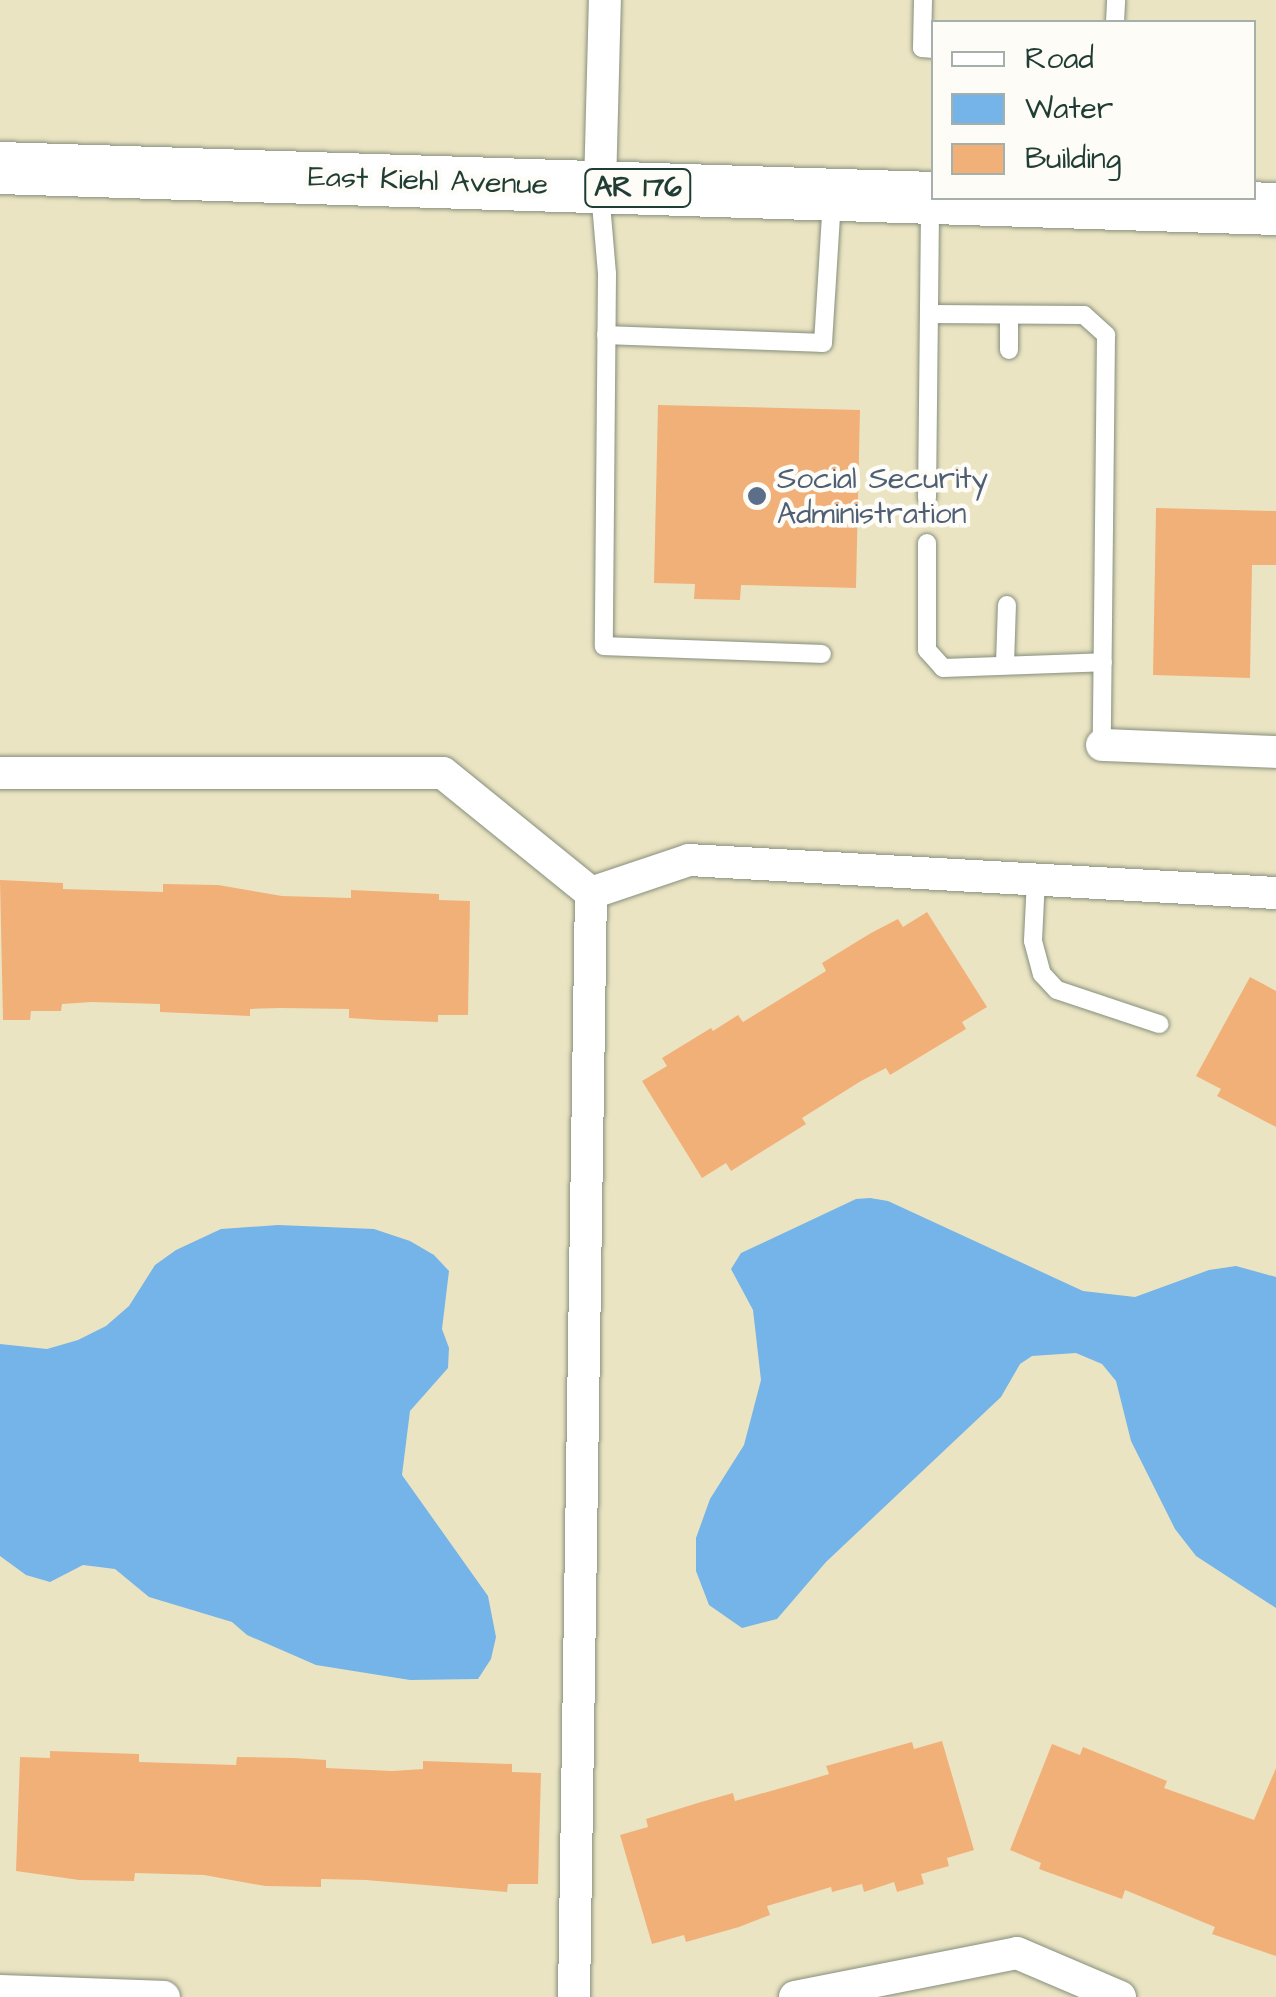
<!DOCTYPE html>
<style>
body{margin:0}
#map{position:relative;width:1276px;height:1997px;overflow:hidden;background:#ebe4c3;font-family:"Architects Daughter",sans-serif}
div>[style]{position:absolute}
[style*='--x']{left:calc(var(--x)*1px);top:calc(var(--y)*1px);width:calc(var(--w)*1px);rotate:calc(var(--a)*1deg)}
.water>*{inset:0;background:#74b4e8}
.building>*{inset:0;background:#f2b079}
.roads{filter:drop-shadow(0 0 2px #85907c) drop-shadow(0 0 2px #85907c)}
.lane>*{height:18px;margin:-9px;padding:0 9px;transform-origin:9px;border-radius:9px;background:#fff}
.street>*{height:32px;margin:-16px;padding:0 16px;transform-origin:16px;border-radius:16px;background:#fff}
.primary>*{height:52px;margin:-26px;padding:0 26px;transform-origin:26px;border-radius:26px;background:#fff}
.dots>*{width:28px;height:28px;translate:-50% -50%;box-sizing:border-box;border:5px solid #fdfcf7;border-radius:50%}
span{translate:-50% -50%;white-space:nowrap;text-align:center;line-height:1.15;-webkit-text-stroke:9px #fdfcf7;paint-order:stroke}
.shield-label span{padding:2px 8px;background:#fdfcf7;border:2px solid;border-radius:8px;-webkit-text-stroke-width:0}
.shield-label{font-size:28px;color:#1f3d34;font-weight:700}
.street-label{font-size:30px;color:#1f3d34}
.service-label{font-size:30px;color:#4e5e75}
.left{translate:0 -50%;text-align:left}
.legend{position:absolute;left:931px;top:20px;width:325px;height:180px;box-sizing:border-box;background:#fdfcf7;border:2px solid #a4b0a9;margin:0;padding:12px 18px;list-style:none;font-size:30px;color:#1f3d34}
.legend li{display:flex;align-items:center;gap:20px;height:50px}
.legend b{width:50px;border:2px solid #a4b0a9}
</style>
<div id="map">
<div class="water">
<i style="clip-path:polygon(870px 1198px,888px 1201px,1083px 1291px,1135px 1297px,1209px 1270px,1236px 1266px,1276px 1277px,1276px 1608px,1196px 1556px,1175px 1529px,1131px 1441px,1116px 1381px,1102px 1364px,1076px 1353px,1032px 1356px,1020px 1364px,1001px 1397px,826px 1562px,777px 1619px,742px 1628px,709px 1605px,696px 1571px,696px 1538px,710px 1499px,744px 1445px,761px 1380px,753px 1310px,731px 1269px,741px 1253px,856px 1199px)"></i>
<i style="clip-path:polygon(278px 1225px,374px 1229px,410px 1241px,434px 1255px,449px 1271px,442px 1329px,449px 1348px,448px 1368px,410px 1411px,402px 1475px,488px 1596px,496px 1637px,491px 1659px,478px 1679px,410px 1680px,316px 1665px,247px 1635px,232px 1622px,149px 1597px,115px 1569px,83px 1565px,50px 1582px,26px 1575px,0 1556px,0 1344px,47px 1349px,78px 1340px,106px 1326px,129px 1306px,155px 1265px,176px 1250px,221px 1229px)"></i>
</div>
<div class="building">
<i style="clip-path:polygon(658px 405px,860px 410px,856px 588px,741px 585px,740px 600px,694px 599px,695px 584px,654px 583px)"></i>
<i style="clip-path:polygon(1156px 508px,1276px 511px,1276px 565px,1252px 565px,1250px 678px,1153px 675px)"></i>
<i style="clip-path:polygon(0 880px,63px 883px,63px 889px,163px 892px,163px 884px,218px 885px,282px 896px,351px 898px,351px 890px,439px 894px,439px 900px,470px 901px,468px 1015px,438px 1015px,438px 1022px,379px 1020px,349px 1018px,349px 1009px,280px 1008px,250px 1009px,250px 1016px,160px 1012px,160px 1004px,92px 1002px,62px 1004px,61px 1011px,31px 1011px,30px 1020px,3px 1020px)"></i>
<i style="clip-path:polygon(927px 912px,987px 1007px,962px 1022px,966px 1029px,890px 1075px,886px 1068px,861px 1081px,802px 1118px,806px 1124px,758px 1154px,731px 1171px,726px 1163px,702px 1178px,642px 1081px,667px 1066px,662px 1058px,711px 1028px,713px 1031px,738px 1015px,743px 1022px,826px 971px,822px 963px,871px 933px,898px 919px,903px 927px)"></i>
<i style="clip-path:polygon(1250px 977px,1276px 991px,1276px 1127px,1217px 1096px,1221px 1089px,1196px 1076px)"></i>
<i style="clip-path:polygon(942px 1741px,974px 1850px,947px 1858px,949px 1866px,921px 1874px,924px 1884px,897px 1892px,894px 1882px,864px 1892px,862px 1884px,832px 1892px,831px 1887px,767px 1906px,770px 1915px,739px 1927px,686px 1942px,684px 1935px,652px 1944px,620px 1835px,648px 1827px,646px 1819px,701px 1802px,733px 1793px,735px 1801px,792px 1785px,829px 1774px,826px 1766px,912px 1742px,914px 1749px)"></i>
<i style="clip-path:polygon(1052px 1744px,1080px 1755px,1083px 1747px,1167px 1781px,1164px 1788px,1254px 1820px,1276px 1768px,1276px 1956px,1212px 1934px,1215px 1927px,1125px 1890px,1122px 1899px,1039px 1869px,1041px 1863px,1010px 1850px)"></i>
<i style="clip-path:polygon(50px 1751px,139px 1754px,139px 1762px,236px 1765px,237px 1757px,294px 1758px,326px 1760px,326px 1768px,392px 1771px,423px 1769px,423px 1761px,512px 1764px,512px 1772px,541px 1773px,538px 1884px,508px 1884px,507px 1892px,366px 1880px,321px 1879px,321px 1887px,265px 1886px,204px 1875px,135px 1873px,134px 1881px,79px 1880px,16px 1871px,20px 1757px,50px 1758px)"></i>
</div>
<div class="roads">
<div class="lane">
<i style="--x:923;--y:0;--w:48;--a:91.2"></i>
<i style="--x:922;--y:48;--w:12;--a:5"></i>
<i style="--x:1115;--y:22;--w:22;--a:-87"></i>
<i style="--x:600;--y:192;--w:82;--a:85.1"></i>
<i style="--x:607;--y:274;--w:372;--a:90.5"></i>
<i style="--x:604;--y:646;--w:218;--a:2.1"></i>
<i style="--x:929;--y:314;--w:155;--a:0.4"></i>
<i style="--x:1084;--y:315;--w:30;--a:42"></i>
<i style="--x:1106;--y:335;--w:410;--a:90.6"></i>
<i style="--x:1009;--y:315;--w:35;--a:90"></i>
<i style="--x:606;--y:335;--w:217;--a:2.1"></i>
<i style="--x:823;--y:343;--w:143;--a:-86.4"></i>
<i style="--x:927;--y:498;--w:294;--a:-89.4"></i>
<i style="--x:927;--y:543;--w:107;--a:90"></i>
<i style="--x:927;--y:650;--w:24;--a:48"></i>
<i style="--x:943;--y:668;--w:160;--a:-2.1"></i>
<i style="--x:1005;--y:664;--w:59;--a:-88.1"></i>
<i style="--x:1036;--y:879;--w:62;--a:92.8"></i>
<i style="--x:1033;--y:941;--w:34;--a:75"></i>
<i style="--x:1042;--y:974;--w:22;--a:47"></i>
<i style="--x:1057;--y:990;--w:108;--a:18.4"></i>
</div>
<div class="street">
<i style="--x:600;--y:187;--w:187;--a:-88.5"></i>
<i style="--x:1102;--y:745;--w:174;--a:2.3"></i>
<i style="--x:0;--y:773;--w:443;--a:0"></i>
<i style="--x:443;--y:773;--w:191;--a:39"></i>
<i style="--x:591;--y:893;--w:103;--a:-18.6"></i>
<i style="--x:689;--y:860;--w:588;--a:3.22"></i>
<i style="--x:0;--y:1991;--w:164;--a:2.1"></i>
<i style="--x:574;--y:1997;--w:1104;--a:-89.12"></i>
<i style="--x:795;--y:1997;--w:226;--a:-11.2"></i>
<i style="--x:1017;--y:1953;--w:112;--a:23.1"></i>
</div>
<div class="primary">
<i style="--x:0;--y:168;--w:1277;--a:1.84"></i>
</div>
</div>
<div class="dots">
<i style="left:757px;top:496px;background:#5c6f8a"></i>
</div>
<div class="shield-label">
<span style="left:638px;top:188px">AR 176</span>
</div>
<div class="street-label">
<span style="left:428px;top:181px;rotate:2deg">East Kiehl Avenue</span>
</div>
<div class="service-label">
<span class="left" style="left:777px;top:496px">Social Security<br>Administration</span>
</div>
<ul class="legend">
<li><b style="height:12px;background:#fff"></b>Road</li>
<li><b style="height:28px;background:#74b4e8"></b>Water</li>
<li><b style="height:28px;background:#f2b079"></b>Building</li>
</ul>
</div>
